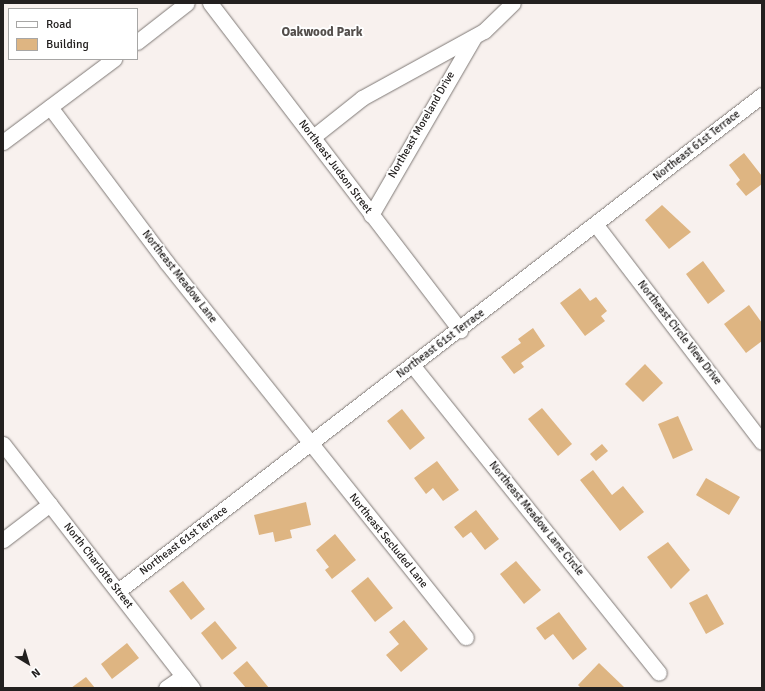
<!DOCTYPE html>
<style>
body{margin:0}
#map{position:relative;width:765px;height:691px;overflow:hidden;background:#f8f1ee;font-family:Signika,sans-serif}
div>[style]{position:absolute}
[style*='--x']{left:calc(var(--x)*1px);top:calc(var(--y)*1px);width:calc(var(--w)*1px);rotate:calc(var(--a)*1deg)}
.building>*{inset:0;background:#deb582}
.roads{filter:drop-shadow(0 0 1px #7e7875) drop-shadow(0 0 1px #7e7875)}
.minor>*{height:15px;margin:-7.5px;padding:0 7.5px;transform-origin:7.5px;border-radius:7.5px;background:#fff}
span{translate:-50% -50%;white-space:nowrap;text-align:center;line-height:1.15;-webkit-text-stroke:3.5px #fff;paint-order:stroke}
.street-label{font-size:11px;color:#23201f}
.quarter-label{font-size:13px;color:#534e4b;font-weight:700}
.frame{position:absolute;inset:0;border:4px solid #23201f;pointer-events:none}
.legend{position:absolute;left:8px;top:8px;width:130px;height:52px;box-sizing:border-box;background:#fff;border:1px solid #a7a6a5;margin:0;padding:5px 7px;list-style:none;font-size:12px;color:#23201f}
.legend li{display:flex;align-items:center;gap:8px;height:20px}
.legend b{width:20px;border:1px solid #a7a6a5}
.north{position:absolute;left:8px;top:643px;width:40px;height:40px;-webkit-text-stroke:3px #fff;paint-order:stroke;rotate:142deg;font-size:11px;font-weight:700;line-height:16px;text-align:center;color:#23201f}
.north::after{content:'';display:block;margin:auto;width:14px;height:18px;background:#23201f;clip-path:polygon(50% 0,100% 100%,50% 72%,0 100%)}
</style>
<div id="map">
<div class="building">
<i style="clip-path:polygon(744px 153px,762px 176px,762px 184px,746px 196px,736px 184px,740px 180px,729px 165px)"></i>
<i style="clip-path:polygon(662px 205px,691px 232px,669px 249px,645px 220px)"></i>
<i style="clip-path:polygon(703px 261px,725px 291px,708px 304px,686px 274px)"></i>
<i style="clip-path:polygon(580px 288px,590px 301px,596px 297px,607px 311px,601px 316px,605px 321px,585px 336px,560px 303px)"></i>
<i style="clip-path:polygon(749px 305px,762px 323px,762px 341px,746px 353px,724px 324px)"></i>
<i style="clip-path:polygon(533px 328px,545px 346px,521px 363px,524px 367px,514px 374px,501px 357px,521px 343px,518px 339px)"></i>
<i style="clip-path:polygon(645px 364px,663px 383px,643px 402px,625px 384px)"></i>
<i style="clip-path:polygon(542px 408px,572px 444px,558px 456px,528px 419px)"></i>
<i style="clip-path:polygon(402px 409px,425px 438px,410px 450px,387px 421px)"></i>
<i style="clip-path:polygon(678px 416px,693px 450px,673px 459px,658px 424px)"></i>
<i style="clip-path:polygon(602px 444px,608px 451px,596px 461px,590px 454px)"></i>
<i style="clip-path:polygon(437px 461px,459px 490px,443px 501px,433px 488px,426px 494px,414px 478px)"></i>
<i style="clip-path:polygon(593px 470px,612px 495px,623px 486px,644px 512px,620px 531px,580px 480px)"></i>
<i style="clip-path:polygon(706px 478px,740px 497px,729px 515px,696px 495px)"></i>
<i style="clip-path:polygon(306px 502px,311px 525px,290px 530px,292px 538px,275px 542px,273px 532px,259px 535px,254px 515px)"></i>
<i style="clip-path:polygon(476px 510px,499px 539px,485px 550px,471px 532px,463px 538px,454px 527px)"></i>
<i style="clip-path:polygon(335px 534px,356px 560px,332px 579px,325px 570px,329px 567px,316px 550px)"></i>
<i style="clip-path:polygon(668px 542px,690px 570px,671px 589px,647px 557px)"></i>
<i style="clip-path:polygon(516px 561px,541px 590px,524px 604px,500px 574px)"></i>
<i style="clip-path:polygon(368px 577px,393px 608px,375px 622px,351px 591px)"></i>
<i style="clip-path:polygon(183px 581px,205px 609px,191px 620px,169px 591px)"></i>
<i style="clip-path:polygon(707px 594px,724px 624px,706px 634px,689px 603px)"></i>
<i style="clip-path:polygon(559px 612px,587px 649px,573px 660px,553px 634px,545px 640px,536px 628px)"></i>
<i style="clip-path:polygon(404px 620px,428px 649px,401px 672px,386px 655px,399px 644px,389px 632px)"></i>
<i style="clip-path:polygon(215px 621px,237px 648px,222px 660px,201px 633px)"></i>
<i style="clip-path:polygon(127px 643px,139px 658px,112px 679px,101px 664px)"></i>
<i style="clip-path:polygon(247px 661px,269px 688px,246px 688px,233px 673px)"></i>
<i style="clip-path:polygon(599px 663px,624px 687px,622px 688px,581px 688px,578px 685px)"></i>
<i style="clip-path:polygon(86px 677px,95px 688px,71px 688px)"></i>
</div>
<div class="roads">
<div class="minor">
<i style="--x:210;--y:3;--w:412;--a:52.6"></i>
<i style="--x:137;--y:42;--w:63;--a:-38"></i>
<i style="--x:50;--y:107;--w:195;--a:53.1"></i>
<i style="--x:167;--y:263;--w:479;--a:51.4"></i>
<i style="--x:313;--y:137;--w:63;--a:-38.5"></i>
<i style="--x:362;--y:98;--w:139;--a:-28.8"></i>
<i style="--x:484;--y:31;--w:40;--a:-44"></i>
<i style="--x:3;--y:142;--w:139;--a:-36.8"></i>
<i style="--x:371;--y:215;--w:206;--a:-59.9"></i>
<i style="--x:596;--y:225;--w:273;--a:52.6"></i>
<i style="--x:413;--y:366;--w:393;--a:51.3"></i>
<i style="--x:3;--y:444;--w:309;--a:52.2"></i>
<i style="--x:3;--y:540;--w:59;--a:-37.5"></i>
<i style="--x:118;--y:591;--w:813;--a:-37.6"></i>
<i style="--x:166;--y:688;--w:21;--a:-35"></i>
</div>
</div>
<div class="street-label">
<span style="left:422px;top:125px;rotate:-60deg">Northeast Moreland Drive</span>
<span style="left:697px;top:146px;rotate:-38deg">Northeast 61st Terrace</span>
<span style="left:335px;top:167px;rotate:53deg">Northeast Judson Street</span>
<span style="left:179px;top:277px;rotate:52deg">Northeast Meadow Lane</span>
<span style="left:679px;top:333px;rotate:52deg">Northeast Circle View Drive</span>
<span style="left:441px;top:344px;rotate:-37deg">Northeast 61st Terrace</span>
<span style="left:536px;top:519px;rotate:51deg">Northeast Meadow Lane Circle</span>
<span style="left:184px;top:541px;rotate:-37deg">Northeast 61st Terrace</span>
<span style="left:388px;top:541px;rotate:51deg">Northeast Secluded Lane</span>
<span style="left:98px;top:566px;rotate:52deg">North Charlotte Street</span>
</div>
<div class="quarter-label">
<span style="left:322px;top:32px">Oakwood Park</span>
</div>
<div class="frame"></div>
<ul class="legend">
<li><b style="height:5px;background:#fff"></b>Road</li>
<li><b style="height:11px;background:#deb582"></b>Building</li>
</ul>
<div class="north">N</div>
</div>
